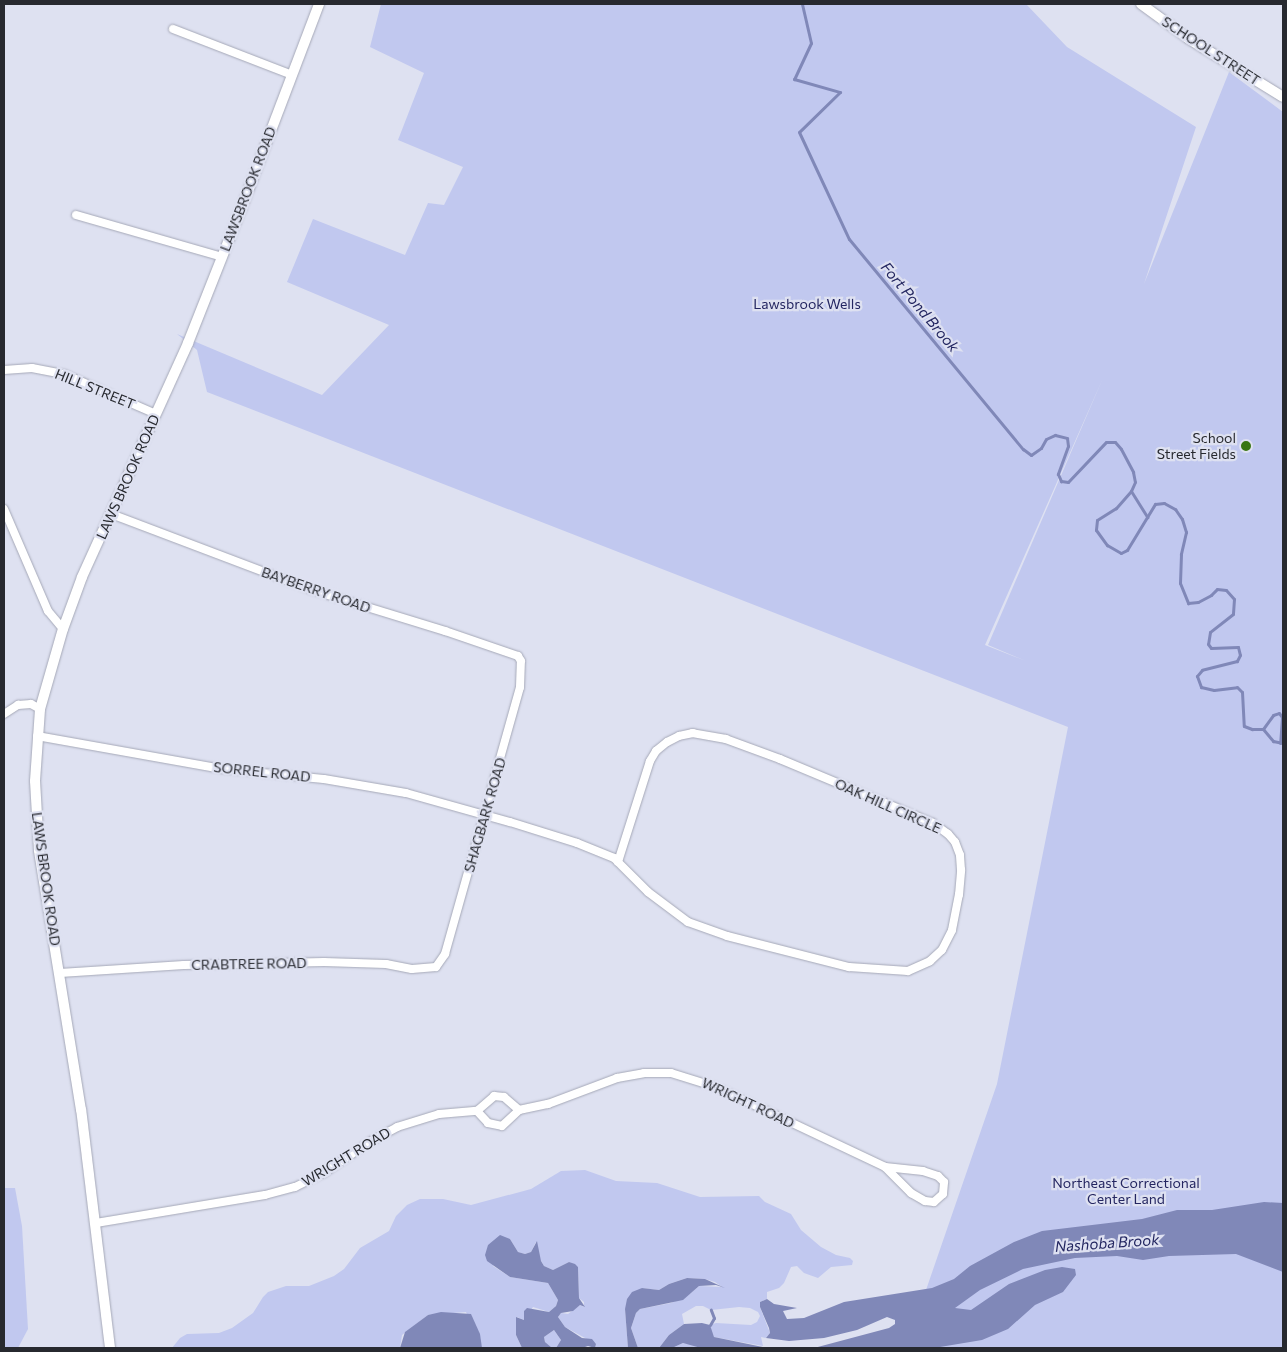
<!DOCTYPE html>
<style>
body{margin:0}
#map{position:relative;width:1287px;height:1352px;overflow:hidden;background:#dee1f1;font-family:Commissioner,sans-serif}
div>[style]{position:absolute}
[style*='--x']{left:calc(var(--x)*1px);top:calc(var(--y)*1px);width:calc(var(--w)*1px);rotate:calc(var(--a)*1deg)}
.green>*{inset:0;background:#c1c8ef}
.water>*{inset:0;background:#8088b8}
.stream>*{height:3px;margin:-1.5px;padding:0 1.5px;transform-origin:1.5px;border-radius:1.5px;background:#8088b8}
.roads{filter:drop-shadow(0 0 1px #a5a8b7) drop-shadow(0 0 1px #a5a8b7)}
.minor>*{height:8px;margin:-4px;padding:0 4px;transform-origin:4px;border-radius:4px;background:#fff}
.tertiary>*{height:10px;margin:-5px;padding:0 5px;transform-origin:5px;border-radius:5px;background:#fff}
.dots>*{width:14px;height:14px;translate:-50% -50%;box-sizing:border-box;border:2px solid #dee1f1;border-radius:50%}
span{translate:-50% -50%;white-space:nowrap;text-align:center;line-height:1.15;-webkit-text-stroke:4.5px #dee1f1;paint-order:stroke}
.street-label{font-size:14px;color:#27292f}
.park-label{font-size:14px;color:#242661}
.poi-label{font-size:14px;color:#27292f}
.right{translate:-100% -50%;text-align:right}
.water-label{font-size:15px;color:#232660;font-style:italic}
.frame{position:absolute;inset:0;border:5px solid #27292f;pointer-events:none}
</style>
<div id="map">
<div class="green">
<i style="clip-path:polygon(evenodd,381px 4px,1026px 4px,1067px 47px,1196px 127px,1144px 284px,1229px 72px,1283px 112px,1283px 1348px,906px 1348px,997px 1084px,1068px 727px,207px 392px,197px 350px,177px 334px,322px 395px,389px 325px,287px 282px,313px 219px,405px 255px,428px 203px,444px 205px,463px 167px,398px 140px,424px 73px,370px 47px,381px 4px,1103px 378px,988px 645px,1026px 661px,985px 645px,1103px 378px)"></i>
<i style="clip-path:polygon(585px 1170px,616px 1181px,657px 1183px,700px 1197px,759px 1196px,765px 1202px,791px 1214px,801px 1230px,821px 1247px,836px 1255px,850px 1258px,853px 1261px,852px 1265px,831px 1267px,818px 1278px,804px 1273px,797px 1266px,791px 1267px,784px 1283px,779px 1288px,767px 1292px,767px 1299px,760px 1302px,760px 1307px,770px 1333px,766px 1338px,761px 1337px,763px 1346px,714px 1337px,711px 1331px,710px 1325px,716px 1323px,751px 1325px,757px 1322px,760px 1316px,758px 1312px,750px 1308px,739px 1307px,711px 1310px,703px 1306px,696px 1306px,682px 1314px,684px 1324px,669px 1335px,659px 1348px,638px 1348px,631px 1328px,636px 1313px,640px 1309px,671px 1303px,691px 1293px,699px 1286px,722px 1287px,715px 1282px,705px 1279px,687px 1278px,669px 1284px,659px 1290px,642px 1288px,625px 1309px,628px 1348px,595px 1348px,596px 1344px,565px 1327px,558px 1317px,561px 1313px,568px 1314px,580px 1305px,584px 1307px,584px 1302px,579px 1298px,578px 1267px,569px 1262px,553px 1270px,544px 1266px,538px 1256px,536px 1242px,531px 1252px,525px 1254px,518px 1252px,510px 1239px,493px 1266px,510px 1277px,548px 1283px,558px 1300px,556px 1306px,549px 1312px,533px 1307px,524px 1320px,517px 1317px,516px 1335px,522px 1348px,482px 1348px,466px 1312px,428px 1315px,402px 1335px,400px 1348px,172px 1348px,180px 1338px,187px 1334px,219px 1333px,232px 1328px,253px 1313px,263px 1297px,268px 1292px,286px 1286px,309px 1286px,334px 1276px,344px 1269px,360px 1248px,389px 1231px,396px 1216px,407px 1205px,420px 1199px,443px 1199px,471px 1205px,531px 1189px,561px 1171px)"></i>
<i style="clip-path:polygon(4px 1188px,15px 1188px,22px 1226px,28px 1329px,18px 1348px,4px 1348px)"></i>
<i style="clip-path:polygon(554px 1330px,561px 1340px,556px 1348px,551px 1348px,545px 1342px,544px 1337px)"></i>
<i style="clip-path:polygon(683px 1343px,692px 1344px,701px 1348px,672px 1348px)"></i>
</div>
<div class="water">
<i style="clip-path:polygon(1264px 1202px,1283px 1203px,1283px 1272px,1236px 1254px,1169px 1256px,1143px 1260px,1117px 1256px,1075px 1258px,1023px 1269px,980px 1290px,955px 1308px,971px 1310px,1009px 1284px,1045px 1270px,1062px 1267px,1075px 1269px,1076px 1275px,1063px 1292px,1035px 1305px,1008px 1329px,982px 1340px,934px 1348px,814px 1348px,889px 1328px,895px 1324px,895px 1320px,887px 1317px,857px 1330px,824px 1338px,789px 1341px,766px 1338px,770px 1333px,769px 1328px,760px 1307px,760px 1302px,767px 1299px,774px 1304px,797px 1308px,783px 1311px,787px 1319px,804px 1318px,844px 1302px,932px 1288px,954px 1279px,970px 1266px,1014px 1242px,1042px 1231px,1142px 1219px,1177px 1210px,1212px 1210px)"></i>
<i style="clip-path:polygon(500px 1235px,510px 1239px,518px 1252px,525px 1254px,531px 1252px,537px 1241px,541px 1261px,544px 1266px,553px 1270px,569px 1262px,575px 1264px,578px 1267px,579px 1298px,585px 1307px,580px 1305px,573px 1311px,561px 1313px,558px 1317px,565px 1327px,582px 1338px,592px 1339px,596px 1344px,595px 1348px,588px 1346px,582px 1348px,556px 1348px,561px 1340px,554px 1330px,544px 1337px,545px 1342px,552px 1348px,522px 1348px,516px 1335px,516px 1317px,524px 1320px,524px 1311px,527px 1308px,549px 1312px,556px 1306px,558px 1300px,548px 1283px,510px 1277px,487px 1261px,485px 1255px,488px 1245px)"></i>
<i style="clip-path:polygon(687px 1278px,705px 1279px,725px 1288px,716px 1285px,699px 1286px,683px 1300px,640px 1309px,636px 1313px,631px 1328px,638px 1348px,628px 1348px,625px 1309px,627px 1299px,632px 1292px,642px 1288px,659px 1290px,669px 1284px)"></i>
<i style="clip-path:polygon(441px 1312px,471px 1314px,480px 1334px,482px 1348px,400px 1348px,405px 1332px,428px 1315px)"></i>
<i style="clip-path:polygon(702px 1323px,710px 1325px,714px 1337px,768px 1348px,701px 1348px,683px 1343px,672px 1348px,659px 1348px,669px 1335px,684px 1324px)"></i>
</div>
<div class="stream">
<i style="--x:802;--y:4;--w:40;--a:77"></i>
<i style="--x:811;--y:43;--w:40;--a:115"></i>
<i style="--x:794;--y:79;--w:48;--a:15.8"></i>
<i style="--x:840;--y:92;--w:57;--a:135.7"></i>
<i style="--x:799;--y:132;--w:118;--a:65"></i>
<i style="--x:849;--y:239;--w:273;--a:50.4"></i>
<i style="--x:1023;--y:449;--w:10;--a:37"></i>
<i style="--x:1031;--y:455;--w:12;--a:-35"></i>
<i style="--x:1041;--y:448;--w:10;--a:-61"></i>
<i style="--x:1046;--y:439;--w:10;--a:-24"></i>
<i style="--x:1055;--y:435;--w:12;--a:14"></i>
<i style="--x:1067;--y:438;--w:8;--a:83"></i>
<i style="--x:1068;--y:446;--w:30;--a:110"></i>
<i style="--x:1058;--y:474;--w:8;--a:67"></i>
<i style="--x:1061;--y:481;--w:7;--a:8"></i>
<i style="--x:1068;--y:482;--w:55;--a:-46.5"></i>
<i style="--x:1106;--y:442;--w:9;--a:0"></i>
<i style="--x:1115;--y:442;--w:9;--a:49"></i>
<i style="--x:1121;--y:449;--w:26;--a:62"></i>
<i style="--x:1133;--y:472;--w:10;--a:79"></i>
<i style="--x:1135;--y:482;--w:10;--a:114"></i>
<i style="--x:1131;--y:491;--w:23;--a:131"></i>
<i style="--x:1116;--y:508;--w:22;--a:148"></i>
<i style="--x:1097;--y:520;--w:10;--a:96"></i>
<i style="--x:1096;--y:530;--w:19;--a:54"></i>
<i style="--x:1107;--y:545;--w:16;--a:30"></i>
<i style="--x:1121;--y:553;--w:7;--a:-27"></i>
<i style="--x:1127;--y:550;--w:54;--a:-58.7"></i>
<i style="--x:1155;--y:504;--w:9;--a:-6"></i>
<i style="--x:1164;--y:503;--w:13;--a:29"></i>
<i style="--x:1175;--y:509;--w:12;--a:55"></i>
<i style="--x:1182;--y:519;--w:14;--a:73"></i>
<i style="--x:1186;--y:532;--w:23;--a:103"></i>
<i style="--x:1181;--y:554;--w:29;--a:92"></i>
<i style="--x:1180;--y:583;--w:22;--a:68"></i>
<i style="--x:1188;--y:603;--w:10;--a:-6"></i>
<i style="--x:1198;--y:602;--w:15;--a:-28"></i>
<i style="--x:1211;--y:595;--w:8;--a:-45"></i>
<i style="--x:1217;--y:589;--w:9;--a:6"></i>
<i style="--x:1226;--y:590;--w:12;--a:48"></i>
<i style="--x:1234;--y:599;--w:15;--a:94"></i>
<i style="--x:1233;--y:614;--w:29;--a:142"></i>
<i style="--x:1210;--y:632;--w:12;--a:99"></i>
<i style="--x:1208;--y:644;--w:5;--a:53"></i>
<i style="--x:1211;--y:648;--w:27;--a:-2"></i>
<i style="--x:1238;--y:647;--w:8;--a:76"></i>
<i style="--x:1240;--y:655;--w:7;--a:117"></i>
<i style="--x:1237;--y:661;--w:36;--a:166"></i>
<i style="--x:1202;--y:670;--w:8;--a:130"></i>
<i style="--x:1197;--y:676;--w:12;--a:70"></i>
<i style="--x:1201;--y:687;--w:13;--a:13"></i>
<i style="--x:1214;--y:690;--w:23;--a:-7"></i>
<i style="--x:1237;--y:687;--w:7;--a:45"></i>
<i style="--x:1242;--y:692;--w:34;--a:87"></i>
<i style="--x:1244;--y:726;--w:9;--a:21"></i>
<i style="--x:1252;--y:729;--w:11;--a:0"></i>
<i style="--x:1263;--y:729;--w:16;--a:50"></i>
<i style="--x:1273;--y:741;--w:10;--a:11"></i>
<i style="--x:1131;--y:491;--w:31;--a:58"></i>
<i style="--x:1263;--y:729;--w:17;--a:-54"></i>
<i style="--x:1273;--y:715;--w:6;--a:-18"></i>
<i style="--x:1279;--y:713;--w:5;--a:53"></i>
<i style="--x:1282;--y:717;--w:26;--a:94"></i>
<i style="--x:710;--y:1325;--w:8;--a:-60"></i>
<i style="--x:714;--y:1318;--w:9;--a:-111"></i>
</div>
<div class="roads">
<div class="minor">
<i style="--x:173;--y:29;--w:128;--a:21.1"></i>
<i style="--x:76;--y:215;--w:152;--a:16"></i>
<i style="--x:4;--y:370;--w:28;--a:-4"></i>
<i style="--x:32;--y:368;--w:33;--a:11"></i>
<i style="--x:64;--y:374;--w:100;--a:23.5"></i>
<i style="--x:4;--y:509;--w:111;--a:66.7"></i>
<i style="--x:48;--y:611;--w:23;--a:50"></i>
<i style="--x:4;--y:714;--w:17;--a:-33"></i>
<i style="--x:18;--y:705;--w:13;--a:-4"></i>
<i style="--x:31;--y:704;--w:10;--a:29"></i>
<i style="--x:37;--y:736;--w:188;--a:10.1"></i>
<i style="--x:222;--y:769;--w:102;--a:5.6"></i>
<i style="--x:324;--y:779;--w:83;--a:9.7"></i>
<i style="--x:406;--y:793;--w:108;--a:15.6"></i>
<i style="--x:510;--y:822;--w:70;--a:17.4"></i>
<i style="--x:577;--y:843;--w:40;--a:22"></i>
<i style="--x:614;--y:858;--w:48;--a:45"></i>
<i style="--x:648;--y:892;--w:50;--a:36.9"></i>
<i style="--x:688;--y:922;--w:41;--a:19.7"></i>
<i style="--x:727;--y:936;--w:126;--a:14.3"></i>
<i style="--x:849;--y:967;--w:59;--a:3.9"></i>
<i style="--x:908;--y:971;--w:24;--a:-24"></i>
<i style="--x:930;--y:961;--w:16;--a:-43"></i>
<i style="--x:942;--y:950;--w:22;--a:-63"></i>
<i style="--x:952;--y:930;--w:36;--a:-79"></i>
<i style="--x:959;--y:895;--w:25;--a:-85"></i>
<i style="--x:961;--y:870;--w:15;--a:-94"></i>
<i style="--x:960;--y:855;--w:14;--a:-111"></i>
<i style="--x:955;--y:842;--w:11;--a:-131"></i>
<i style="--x:948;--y:834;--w:19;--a:-144"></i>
<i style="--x:933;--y:823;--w:166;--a:-157.3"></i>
<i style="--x:780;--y:759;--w:58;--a:-159.7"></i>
<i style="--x:726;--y:739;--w:34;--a:-170"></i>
<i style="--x:693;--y:733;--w:14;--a:168"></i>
<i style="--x:679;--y:736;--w:13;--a:153"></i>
<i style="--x:667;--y:742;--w:14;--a:141"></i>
<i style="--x:656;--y:751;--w:12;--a:121"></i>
<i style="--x:650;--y:761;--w:106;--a:107.6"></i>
<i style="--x:60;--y:973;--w:124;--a:-3.7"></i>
<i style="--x:184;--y:965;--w:140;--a:-1.2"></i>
<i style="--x:324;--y:962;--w:62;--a:1.8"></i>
<i style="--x:386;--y:964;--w:26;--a:11"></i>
<i style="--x:412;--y:969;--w:24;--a:-5"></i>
<i style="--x:436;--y:967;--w:16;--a:-55"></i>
<i style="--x:445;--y:954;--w:277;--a:-74.3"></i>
<i style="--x:520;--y:687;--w:26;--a:-88"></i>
<i style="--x:521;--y:661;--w:6;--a:-121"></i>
<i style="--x:518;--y:656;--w:77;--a:-161.1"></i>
<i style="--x:445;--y:631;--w:139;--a:-162.9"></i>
<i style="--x:312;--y:590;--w:215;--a:-159.3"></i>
<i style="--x:477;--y:1111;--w:16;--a:47"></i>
<i style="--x:488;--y:1123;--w:14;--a:12"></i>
<i style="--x:502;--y:1126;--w:23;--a:-43"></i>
<i style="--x:519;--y:1110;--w:30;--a:-12"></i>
<i style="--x:548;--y:1104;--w:74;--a:-20.6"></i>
<i style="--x:617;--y:1078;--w:27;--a:-10"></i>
<i style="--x:644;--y:1073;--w:27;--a:0"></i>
<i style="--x:671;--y:1073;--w:47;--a:17.3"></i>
<i style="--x:716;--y:1087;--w:187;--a:25.3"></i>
<i style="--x:885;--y:1167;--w:37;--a:45"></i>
<i style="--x:911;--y:1193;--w:16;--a:30"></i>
<i style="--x:925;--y:1201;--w:9;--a:6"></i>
<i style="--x:934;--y:1202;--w:12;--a:-42"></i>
<i style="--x:943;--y:1194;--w:12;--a:-85"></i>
<i style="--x:944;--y:1182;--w:8;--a:-135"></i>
<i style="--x:938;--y:1176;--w:16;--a:-162"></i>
<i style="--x:923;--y:1171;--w:38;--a:-174"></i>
<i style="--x:96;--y:1223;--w:171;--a:-9.4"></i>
<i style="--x:265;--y:1195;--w:31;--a:-15"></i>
<i style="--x:295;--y:1187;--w:32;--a:-26"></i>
<i style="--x:324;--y:1173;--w:57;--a:-34.2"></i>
<i style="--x:371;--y:1141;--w:30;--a:-28"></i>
<i style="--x:397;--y:1127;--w:44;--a:-17.2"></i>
<i style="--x:439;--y:1114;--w:38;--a:-5"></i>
<i style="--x:477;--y:1111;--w:23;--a:-41"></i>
<i style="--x:494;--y:1096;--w:10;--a:6"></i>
<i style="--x:504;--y:1097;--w:20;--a:41"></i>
</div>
<div class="tertiary">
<i style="--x:1141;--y:4;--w:59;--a:36.1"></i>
<i style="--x:1189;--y:39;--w:110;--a:31.7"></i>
<i style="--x:110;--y:1348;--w:240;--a:-96.9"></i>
<i style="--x:81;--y:1110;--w:263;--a:-99.2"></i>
<i style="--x:39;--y:850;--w:69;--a:-93.3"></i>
<i style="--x:35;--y:781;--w:72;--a:-86"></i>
<i style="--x:40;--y:709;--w:83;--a:-74"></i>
<i style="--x:63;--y:629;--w:55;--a:-69.9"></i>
<i style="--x:82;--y:577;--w:257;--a:-65.6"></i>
<i style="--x:188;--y:343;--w:155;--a:-68.4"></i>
<i style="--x:245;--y:199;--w:209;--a:-69.2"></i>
</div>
</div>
<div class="dots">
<i style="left:1246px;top:446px;background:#377611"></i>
</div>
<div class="street-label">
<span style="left:1211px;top:51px;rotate:33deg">SCHOOL STREET</span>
<span style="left:248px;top:189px;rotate:-69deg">LAWSBROOK ROAD</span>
<span style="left:95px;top:389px;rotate:22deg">HILL STREET</span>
<span style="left:128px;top:477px;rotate:-66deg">LAWS BROOK ROAD</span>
<span style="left:316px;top:590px;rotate:19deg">BAYBERRY ROAD</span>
<span style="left:262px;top:772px;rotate:6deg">SORREL ROAD</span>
<span style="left:888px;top:806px;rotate:24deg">OAK HILL CIRCLE</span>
<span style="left:485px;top:815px;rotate:-74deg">SHAGBARK ROAD</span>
<span style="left:46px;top:879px;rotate:82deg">LAWS BROOK ROAD</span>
<span style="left:249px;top:964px;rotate:-1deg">CRABTREE ROAD</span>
<span style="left:748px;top:1103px;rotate:25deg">WRIGHT ROAD</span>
<span style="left:346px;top:1157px;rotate:-31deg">WRIGHT ROAD</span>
</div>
<div class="park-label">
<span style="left:807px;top:304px">Lawsbrook Wells</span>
<span style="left:1126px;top:1191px">Northeast Correctional<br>Center Land</span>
</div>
<div class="poi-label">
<span class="right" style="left:1236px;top:446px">School<br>Street Fields</span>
</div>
<div class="water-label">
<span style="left:920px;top:307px;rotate:50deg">Fort Pond Brook</span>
<span style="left:1107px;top:1243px;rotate:-4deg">Nashoba Brook</span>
</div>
<div class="frame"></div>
</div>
